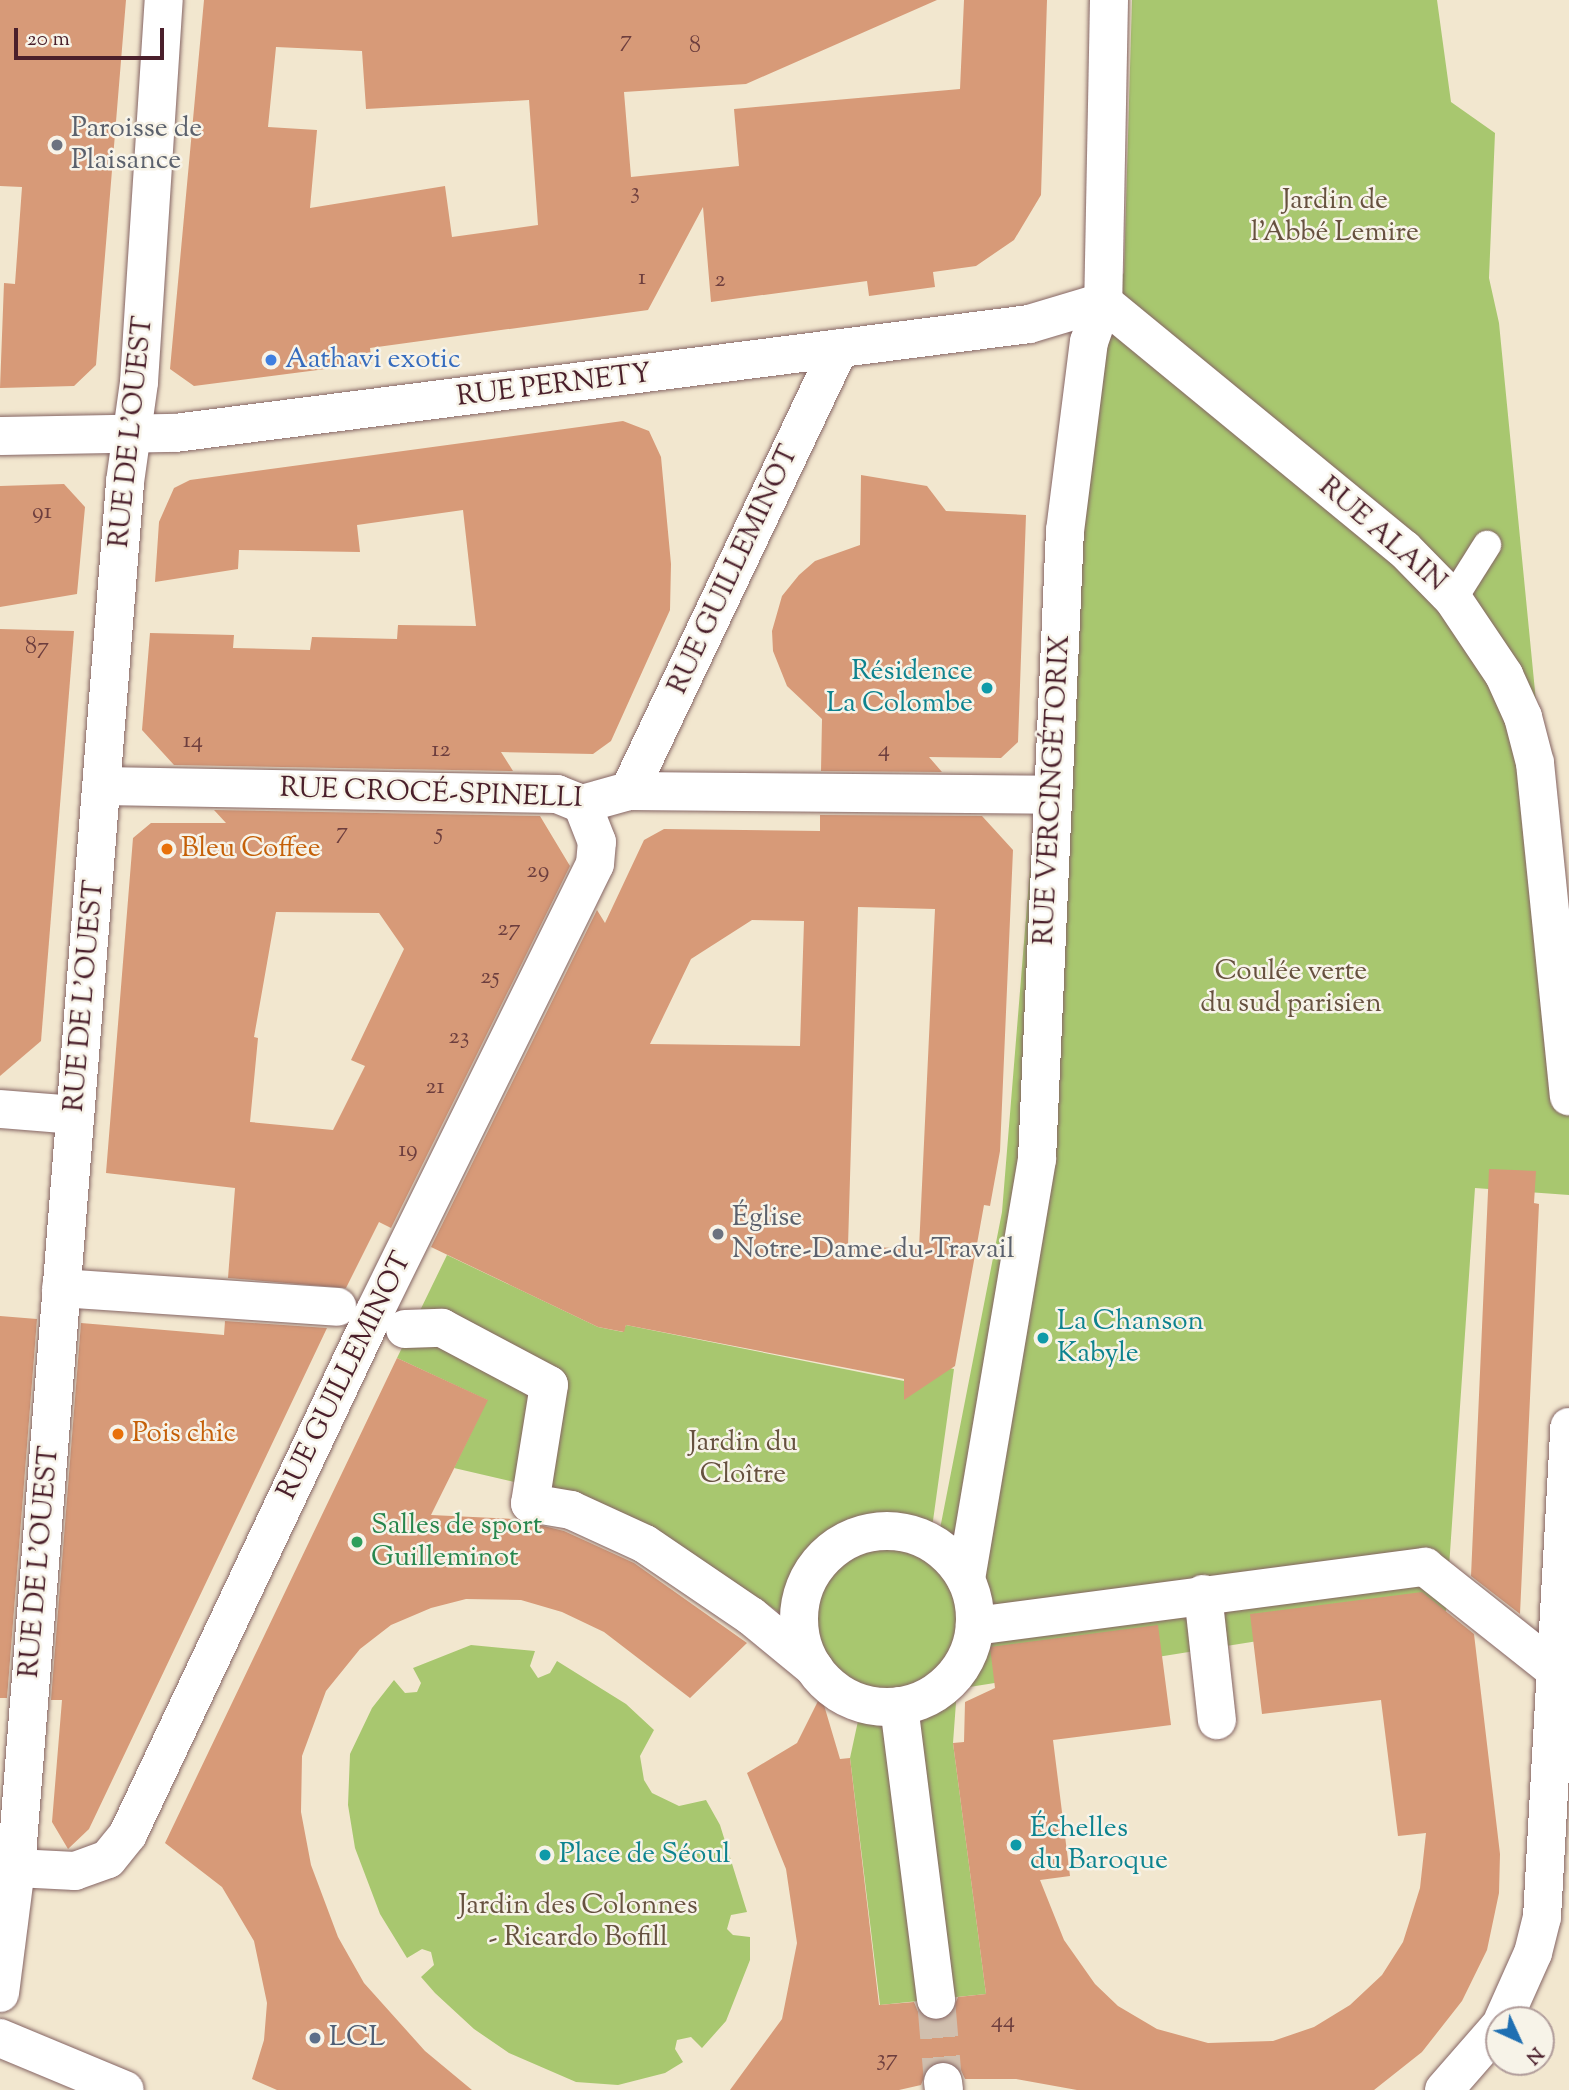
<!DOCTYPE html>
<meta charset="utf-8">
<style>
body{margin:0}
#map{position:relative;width:1569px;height:2090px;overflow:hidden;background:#f2e7cf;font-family:"Sorts Mill Goudy",serif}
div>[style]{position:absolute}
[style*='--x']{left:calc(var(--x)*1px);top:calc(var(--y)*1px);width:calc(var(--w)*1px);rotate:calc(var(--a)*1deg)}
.green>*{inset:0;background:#a8c76f}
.building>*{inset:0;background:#d79a78}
.street-tunnel>*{height:38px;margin-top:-19px;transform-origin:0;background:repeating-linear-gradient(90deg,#d0bfae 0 38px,transparent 0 57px)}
.roads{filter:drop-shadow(0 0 2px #856564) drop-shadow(0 0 2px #856564)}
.lane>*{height:28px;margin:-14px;padding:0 14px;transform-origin:14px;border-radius:14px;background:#fff}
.street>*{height:38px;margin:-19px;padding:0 19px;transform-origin:19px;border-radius:19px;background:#fff}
.street>.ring{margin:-19px;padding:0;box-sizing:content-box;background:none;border:38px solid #fff;border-radius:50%}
.secondary>*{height:38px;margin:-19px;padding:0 19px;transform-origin:19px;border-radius:19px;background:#fff}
.dots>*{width:19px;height:19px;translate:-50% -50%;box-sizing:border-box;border:4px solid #f7f3e8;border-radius:50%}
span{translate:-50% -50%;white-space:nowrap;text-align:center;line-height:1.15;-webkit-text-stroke:5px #f7f3e8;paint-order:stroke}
.number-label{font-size:24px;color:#6d3e3e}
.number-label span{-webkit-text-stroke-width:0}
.worship-label{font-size:28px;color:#5b616d}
.left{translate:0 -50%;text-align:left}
.park-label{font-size:28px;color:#66513f}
.shop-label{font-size:28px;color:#366cbe}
.street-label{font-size:28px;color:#4a1f2b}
.culture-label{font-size:28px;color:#0d838f}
.right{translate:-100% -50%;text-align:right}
.food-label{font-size:28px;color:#c56008}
.leisure-label{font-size:28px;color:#27864d}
.service-label{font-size:28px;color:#4e5e75}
.north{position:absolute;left:1485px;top:2006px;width:70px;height:70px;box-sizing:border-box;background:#f7f3e8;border:2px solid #b29e9c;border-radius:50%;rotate:135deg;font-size:19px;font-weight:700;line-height:28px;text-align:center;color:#4a1f2b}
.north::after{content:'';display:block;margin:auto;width:24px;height:32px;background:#1f6fb2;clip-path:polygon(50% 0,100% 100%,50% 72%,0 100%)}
.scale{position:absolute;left:14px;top:28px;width:150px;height:32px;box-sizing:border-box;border:4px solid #4a1f2b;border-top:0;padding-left:9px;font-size:21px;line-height:24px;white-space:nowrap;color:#4a1f2b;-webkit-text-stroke:5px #f7f3e8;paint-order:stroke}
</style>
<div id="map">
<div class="green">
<i style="clip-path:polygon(1132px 0,1437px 0,1451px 102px,1495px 133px,1489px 278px,1499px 323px,1569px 1039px,1569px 1195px,1475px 1188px,1446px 1611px,957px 1689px,953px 1743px,986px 1994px,880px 2005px,850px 1758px,858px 1721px,793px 1656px,808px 1568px,870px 1527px,939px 1534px,1002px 1212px,1075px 316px,1124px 273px)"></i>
<i style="clip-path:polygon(447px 1255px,598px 1327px,623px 1332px,626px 1325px,909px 1382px,931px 1364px,954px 1369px,932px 1528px,891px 1519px,853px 1521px,814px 1544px,783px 1615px,705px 1562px,531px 1486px,454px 1468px,487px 1400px,397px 1358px)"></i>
<i style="clip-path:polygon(471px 1645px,535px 1651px,530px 1666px,538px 1678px,550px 1673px,557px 1661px,626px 1704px,654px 1730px,640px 1756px,644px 1780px,652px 1793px,679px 1806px,706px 1800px,720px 1825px,747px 1912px,731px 1915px,727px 1929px,733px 1935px,750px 1937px,750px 1960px,726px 2021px,702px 2048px,691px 2037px,677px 2040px,675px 2049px,683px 2062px,665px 2073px,618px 2085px,576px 2082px,509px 2053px,474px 2029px,435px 1993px,421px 1977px,434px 1965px,431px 1952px,422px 1949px,407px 1958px,380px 1914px,355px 1848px,348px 1805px,350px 1754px,372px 1708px,394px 1680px,405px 1693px,417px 1692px,421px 1683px,413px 1668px)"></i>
</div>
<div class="building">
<i style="clip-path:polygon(0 0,126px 0,96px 365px,74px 386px,0 388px,4px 283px,15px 284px,22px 187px,0 186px)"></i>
<i style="clip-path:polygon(evenodd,204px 0,937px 0,746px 84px,624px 92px,631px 177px,739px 166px,734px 109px,960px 89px,964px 0,1047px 0,1041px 195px,1014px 240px,976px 266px,933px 272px,935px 287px,869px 296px,867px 281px,711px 302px,703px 207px,648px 310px,370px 348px,372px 363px,194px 386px,170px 369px,204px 0,276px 47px,362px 51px,366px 109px,529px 100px,538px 225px,452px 237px,445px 186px,310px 208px,317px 130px,268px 127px,276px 47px)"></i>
<i style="clip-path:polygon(623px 421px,649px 431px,661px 457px,671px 564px,670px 610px,611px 741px,593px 754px,501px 752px,513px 771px,174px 765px,142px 730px,150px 633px,234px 635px,233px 648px,310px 650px,312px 637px,397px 639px,398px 625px,476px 626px,463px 510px,357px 525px,360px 552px,239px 550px,238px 569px,155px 582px,159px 522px,174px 488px,190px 480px)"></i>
<i style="clip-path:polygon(861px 475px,927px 486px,946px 511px,1026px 515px,1018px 742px,1001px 758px,929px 757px,942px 772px,821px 771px,822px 719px,787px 686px,773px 651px,772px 631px,782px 596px,799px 575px,815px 561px,860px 545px)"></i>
<i style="clip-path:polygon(64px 484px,85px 507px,77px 594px,0 607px,0 486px)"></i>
<i style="clip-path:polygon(0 629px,74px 631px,41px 1041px,0 1076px)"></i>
<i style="clip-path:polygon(evenodd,214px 810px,540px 816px,570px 866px,391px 1228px,379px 1222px,346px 1288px,228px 1278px,235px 1188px,106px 1173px,133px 838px,151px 823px,226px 823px,214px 810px,276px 912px,379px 913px,404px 949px,351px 1060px,365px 1066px,333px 1130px,250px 1122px,258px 1038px,254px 1037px,276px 912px)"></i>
<i style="clip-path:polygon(evenodd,820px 815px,982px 816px,1013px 850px,1000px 1151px,990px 1206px,984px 1205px,955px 1366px,904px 1400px,904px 1379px,626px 1325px,624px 1332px,598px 1327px,431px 1247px,597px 910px,605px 923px,644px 840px,664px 829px,820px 831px,820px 815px,858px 907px,935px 909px,919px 1249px,848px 1246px,858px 907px,820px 815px,752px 920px,804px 921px,800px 1046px,650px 1044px,691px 959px,752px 920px)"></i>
<i style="clip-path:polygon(1489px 1169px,1536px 1171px,1534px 1203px,1539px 1204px,1520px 1614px,1471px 1576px)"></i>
<i style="clip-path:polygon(0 1316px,37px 1319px,7px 1698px,0 1698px)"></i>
<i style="clip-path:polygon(225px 1321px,327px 1328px,89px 1829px,68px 1849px,52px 1822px,62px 1700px,51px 1700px,81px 1323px,224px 1335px)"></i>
<i style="clip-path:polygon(397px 1358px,488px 1400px,431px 1515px,515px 1519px,564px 1531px,634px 1563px,747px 1643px,690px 1698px,604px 1632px,562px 1612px,521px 1600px,466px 1599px,431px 1608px,391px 1625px,360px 1649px,326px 1691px,302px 1756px,301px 1812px,311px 1865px,338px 1937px,364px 1983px,425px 2051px,472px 2090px,277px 2090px,252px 2079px,264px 2040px,267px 2003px,254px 1941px,222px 1887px,165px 1843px)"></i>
<i style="clip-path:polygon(1422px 1592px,1474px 1634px,1500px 1854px,1499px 1893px,1487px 1950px,1462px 2001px,1422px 2052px,1374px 2090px,1077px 2090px,1016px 2079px,965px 2079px,960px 2068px,941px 2060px,929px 2065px,921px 2085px,899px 2090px,730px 2090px,782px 2019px,797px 1943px,786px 1869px,747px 1773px,797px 1743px,821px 1695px,840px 1759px,850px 1758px,879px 2005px,914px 2002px,919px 2014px,938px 2022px,950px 2017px,958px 1997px,986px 1994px,953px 1743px,964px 1742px,965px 1702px,995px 1688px,990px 1647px,1158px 1625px,1171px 1725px,1053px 1740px,1070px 1876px,1040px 1880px,1064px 1940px,1095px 1984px,1118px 2006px,1157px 2029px,1208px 2043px,1273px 2041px,1314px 2027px,1350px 2005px,1382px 1975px,1403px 1942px,1420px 1888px,1426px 1833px,1398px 1836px,1381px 1700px,1262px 1714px,1250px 1614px)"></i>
</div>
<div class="street-tunnel">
<i style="--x:936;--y:2000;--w:82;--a:85.1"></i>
</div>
<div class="roads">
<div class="lane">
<i style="--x:1453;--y:599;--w:64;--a:-57.8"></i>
</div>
<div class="street">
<i style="--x:0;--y:436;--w:175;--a:-1"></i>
<i style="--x:175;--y:433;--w:861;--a:-7.27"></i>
<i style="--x:1029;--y:324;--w:77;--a:-16.6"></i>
<i style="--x:102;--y:786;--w:455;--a:1"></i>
<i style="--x:557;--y:794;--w:27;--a:22"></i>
<i style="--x:582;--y:804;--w:49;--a:-15.5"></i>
<i style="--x:629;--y:791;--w:424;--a:0.5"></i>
<i style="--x:629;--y:791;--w:490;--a:-64.6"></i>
<i style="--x:0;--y:1109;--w:75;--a:4.6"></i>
<i style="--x:61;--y:1288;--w:277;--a:3.9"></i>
<i style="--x:405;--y:1329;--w:37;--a:-2"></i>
<i style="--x:442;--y:1328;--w:121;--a:28"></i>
<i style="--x:549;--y:1385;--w:120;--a:99.1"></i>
<i style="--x:530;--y:1503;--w:42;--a:9.7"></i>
<i style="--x:571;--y:1510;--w:81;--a:24.7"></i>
<i style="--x:645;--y:1544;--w:128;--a:34.2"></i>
<i style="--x:751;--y:1616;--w:82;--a:39.5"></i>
<i class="ring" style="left:799px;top:1531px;width:138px;height:138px"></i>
<i style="--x:966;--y:1579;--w:426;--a:-80.4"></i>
<i style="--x:1037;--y:1159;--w:629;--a:-87.45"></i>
<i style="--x:1065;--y:531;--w:191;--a:-82.8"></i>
<i style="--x:1089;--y:342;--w:42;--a:-70.7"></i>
<i style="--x:1203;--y:1594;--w:127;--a:83.7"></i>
<i style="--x:975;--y:1626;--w:454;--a:-7.5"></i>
<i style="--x:1425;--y:1567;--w:167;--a:38.4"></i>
<i style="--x:899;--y:1706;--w:296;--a:82.8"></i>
<i style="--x:16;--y:1868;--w:59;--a:2.9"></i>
<i style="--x:75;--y:1871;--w:35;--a:-20"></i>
<i style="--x:108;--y:1859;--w:32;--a:-51"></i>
<i style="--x:128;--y:1834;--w:576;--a:-64.72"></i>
<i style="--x:374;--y:1313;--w:500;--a:-63.79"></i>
<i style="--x:595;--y:864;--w:22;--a:-85"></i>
<i style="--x:597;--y:842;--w:41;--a:-111.5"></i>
<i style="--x:0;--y:1993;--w:126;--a:-82.7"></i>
<i style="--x:16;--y:1868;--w:1390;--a:-85.5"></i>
<i style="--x:125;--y:482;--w:101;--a:-82"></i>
<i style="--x:139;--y:382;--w:383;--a:-86.3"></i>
<i style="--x:0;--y:2038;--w:135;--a:22.6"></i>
<i style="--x:943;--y:2082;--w:8;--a:83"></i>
</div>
<div class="secondary">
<i style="--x:1109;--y:0;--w:302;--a:91.1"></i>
<i style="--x:1103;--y:302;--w:389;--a:39.4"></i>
<i style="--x:1404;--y:549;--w:70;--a:45.6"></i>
<i style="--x:1453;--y:599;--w:92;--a:56.1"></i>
<i style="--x:1504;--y:675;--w:46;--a:65.7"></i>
<i style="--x:1523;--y:717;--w:48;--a:75.4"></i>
<i style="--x:1535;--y:763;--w:335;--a:84.2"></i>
<i style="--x:1503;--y:2020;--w:73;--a:-65.9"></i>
<i style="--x:1533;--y:1953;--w:37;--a:-76"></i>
<i style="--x:1542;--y:1917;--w:491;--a:-86.8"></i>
<i style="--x:1444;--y:2090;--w:84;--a:-48.9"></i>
</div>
</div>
<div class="dots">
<i style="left:57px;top:145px;background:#6b7280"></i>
<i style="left:271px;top:360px;background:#3f7fe0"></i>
<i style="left:987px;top:688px;background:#0f9aa8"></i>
<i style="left:167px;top:849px;background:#e8710a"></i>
<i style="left:718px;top:1234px;background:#6b7280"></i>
<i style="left:1043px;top:1338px;background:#0f9aa8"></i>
<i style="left:118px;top:1434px;background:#e8710a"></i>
<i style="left:357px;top:1542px;background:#2e9e5b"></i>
<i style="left:1016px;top:1845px;background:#0f9aa8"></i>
<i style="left:545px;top:1855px;background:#0f9aa8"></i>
<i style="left:315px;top:2038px;background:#5c6f8a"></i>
</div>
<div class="number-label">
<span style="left:626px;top:41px">7</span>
<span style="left:695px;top:47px">8</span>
<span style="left:635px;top:193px">3</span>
<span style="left:642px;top:279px">1</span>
<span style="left:720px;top:281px">2</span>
<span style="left:42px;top:513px">91</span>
<span style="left:37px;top:648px">87</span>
<span style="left:193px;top:742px">14</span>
<span style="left:441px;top:751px">12</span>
<span style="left:884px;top:751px">4</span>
<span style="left:342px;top:833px">7</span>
<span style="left:439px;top:834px">5</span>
<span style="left:538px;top:872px">29</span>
<span style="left:509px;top:930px">27</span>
<span style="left:490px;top:978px">25</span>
<span style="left:459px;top:1038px">23</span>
<span style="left:435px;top:1088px">21</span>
<span style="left:408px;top:1151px">19</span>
<span style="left:1003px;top:2022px">44</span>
<span style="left:887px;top:2060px">37</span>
</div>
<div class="worship-label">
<span class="left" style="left:71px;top:145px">Paroisse de<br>Plaisance</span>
<span class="left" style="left:732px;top:1234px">Église<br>Notre-Dame-du-Travail</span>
</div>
<div class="park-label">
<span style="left:1335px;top:217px">Jardin de<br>l'Abbé Lemire</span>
<span style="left:1291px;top:988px">Coulée verte<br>du sud parisien</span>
<span style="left:743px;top:1459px">Jardin du<br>Cloître</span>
<span style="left:578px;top:1922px">Jardin des Colonnes<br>- Ricardo Bofill</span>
</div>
<div class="shop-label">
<span class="left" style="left:285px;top:360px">Aathavi exotic</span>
</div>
<div class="street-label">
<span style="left:554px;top:386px;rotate:-7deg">RUE PERNETY</span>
<span style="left:132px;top:432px;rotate:-84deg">RUE DE L'OUEST</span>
<span style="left:1382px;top:535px;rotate:41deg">RUE ALAIN</span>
<span style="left:734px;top:570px;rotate:-65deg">RUE GUILLEMINOT</span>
<span style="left:1053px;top:790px;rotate:-87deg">RUE VERCINGÉTORIX</span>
<span style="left:431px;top:794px;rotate:2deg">RUE CROCÉ-SPINELLI</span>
<span style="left:85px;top:996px;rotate:-85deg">RUE DE L'OUEST</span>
<span style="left:345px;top:1376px;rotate:-64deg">RUE GUILLEMINOT</span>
<span style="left:40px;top:1562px;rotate:-85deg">RUE DE L'OUEST</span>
</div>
<div class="culture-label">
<span class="right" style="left:973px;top:688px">Résidence<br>La Colombe</span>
<span class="left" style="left:1057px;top:1338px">La Chanson<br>Kabyle</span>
<span class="left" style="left:1030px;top:1845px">Échelles<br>du Baroque</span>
<span class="left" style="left:559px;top:1855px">Place de Séoul</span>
</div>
<div class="food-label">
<span class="left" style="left:181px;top:849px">Bleu Coffee</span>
<span class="left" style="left:132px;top:1434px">Pois chic</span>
</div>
<div class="leisure-label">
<span class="left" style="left:371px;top:1542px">Salles de sport<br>Guilleminot</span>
</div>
<div class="service-label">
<span class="left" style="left:329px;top:2038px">LCL</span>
</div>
<div class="north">N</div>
<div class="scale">20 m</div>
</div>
